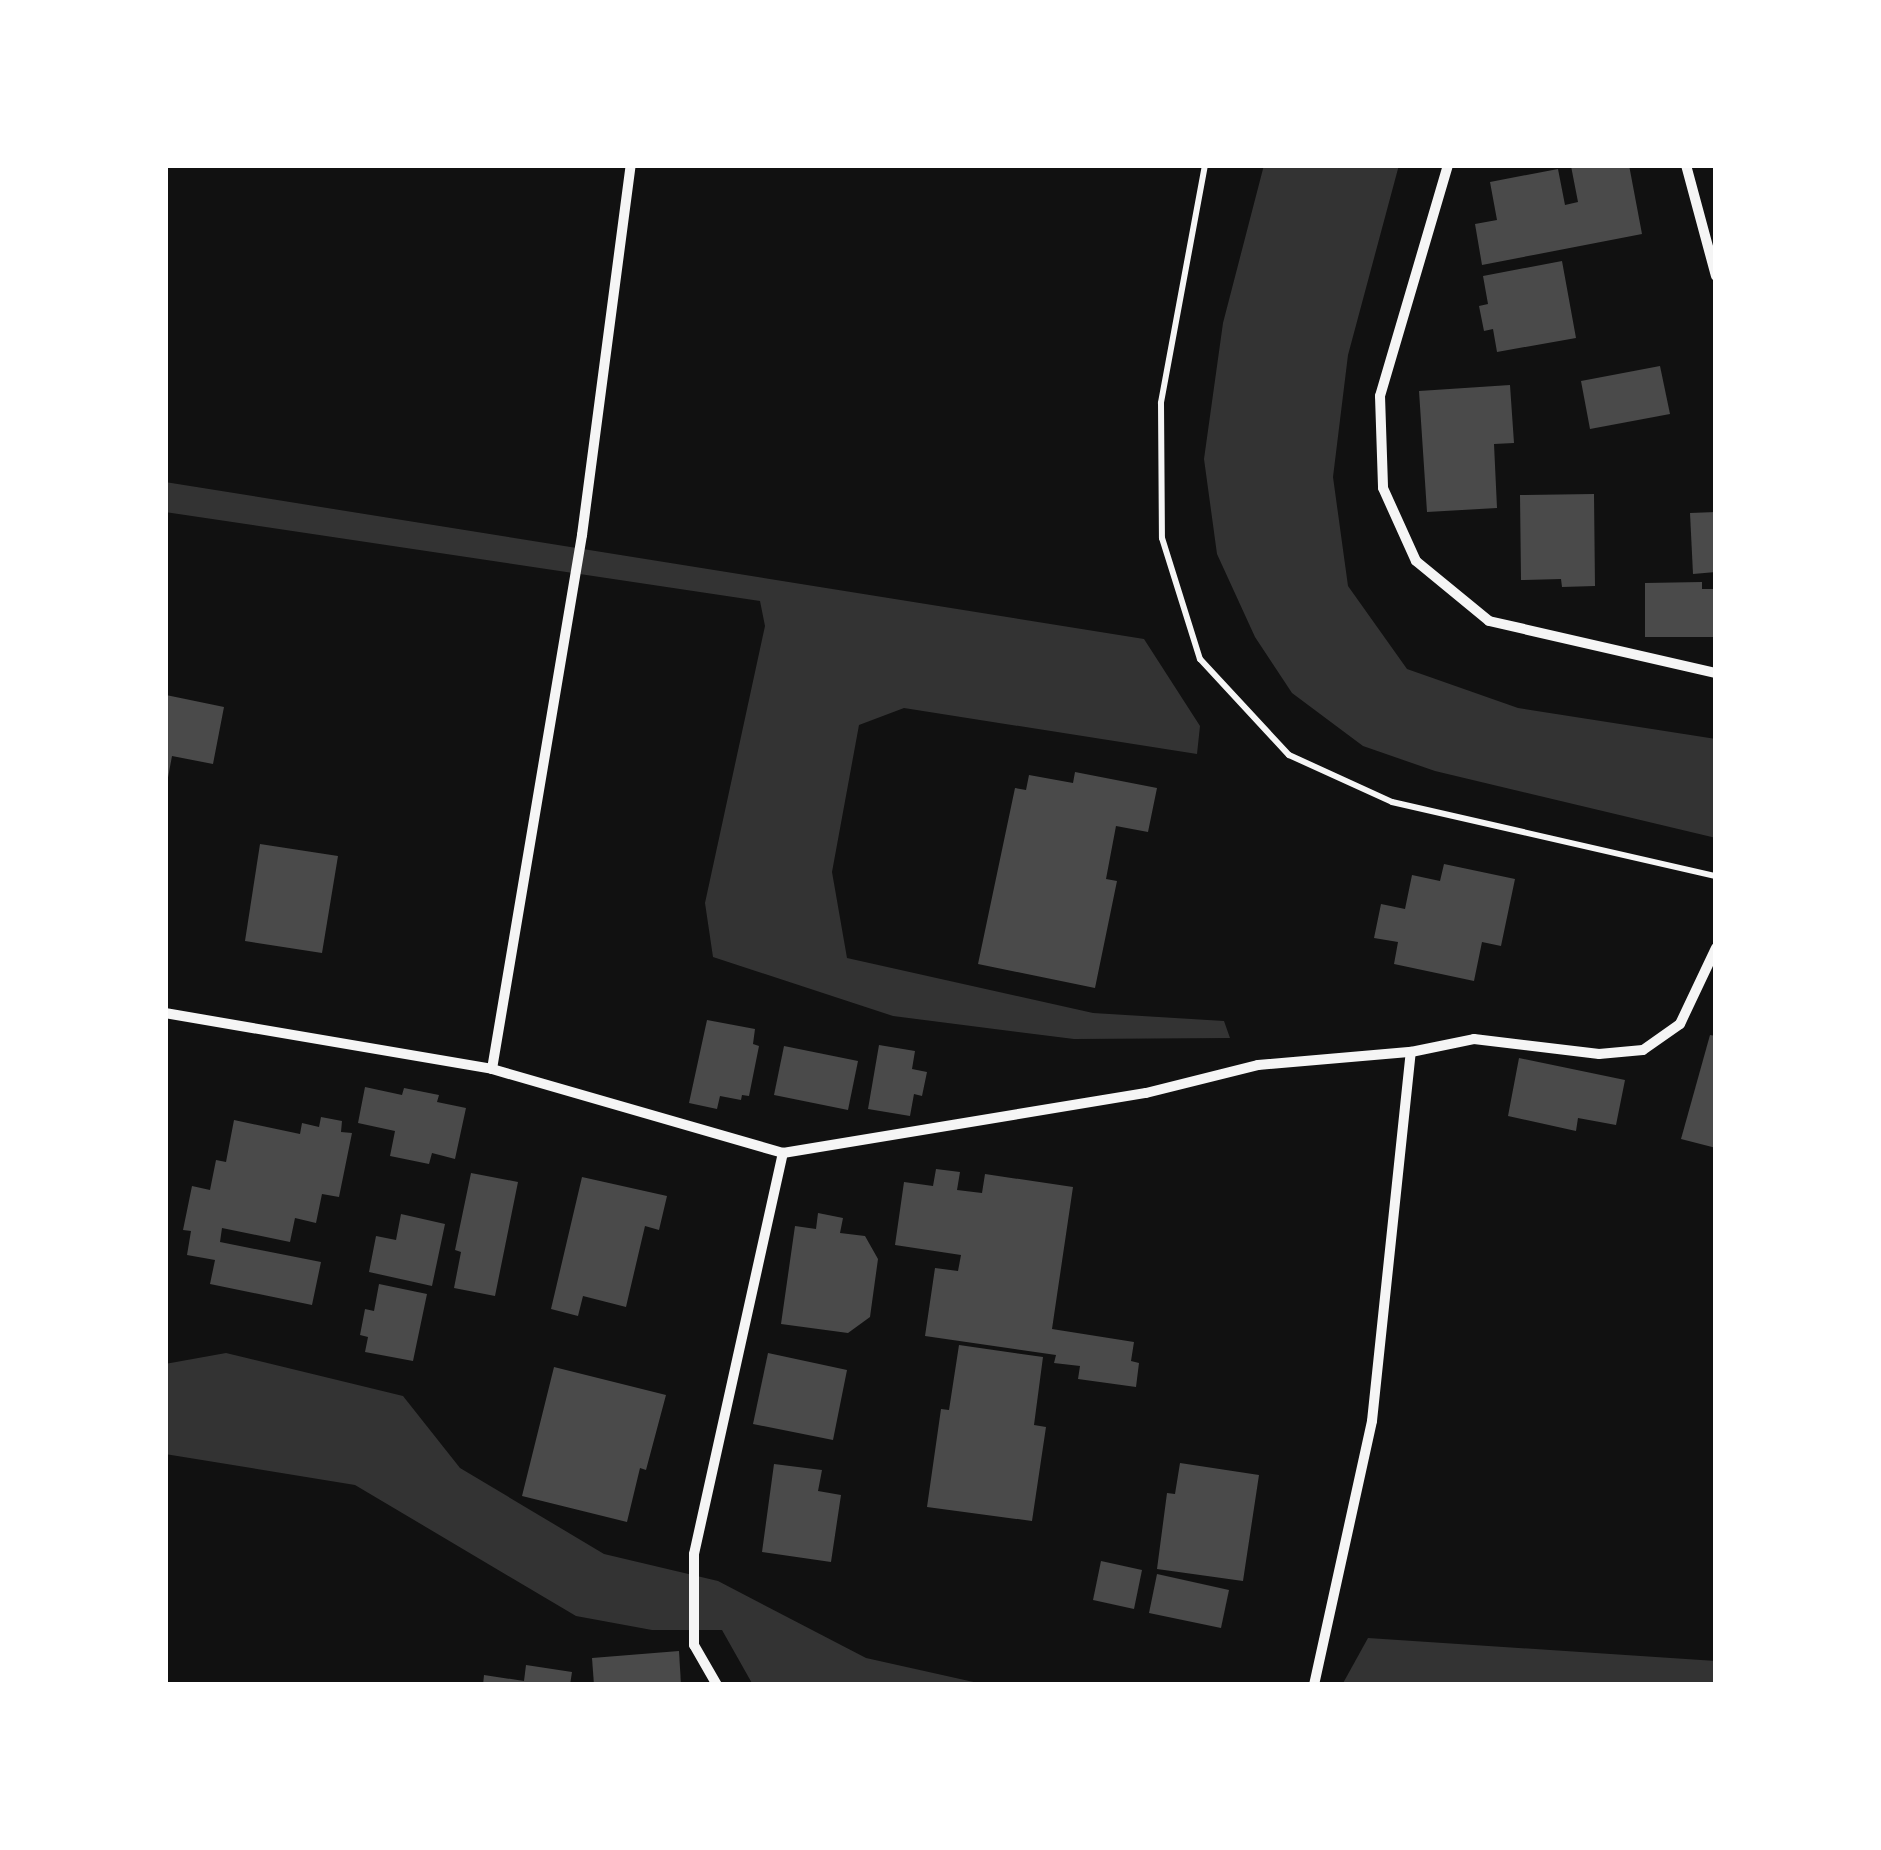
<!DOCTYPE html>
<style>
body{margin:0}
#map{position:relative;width:1881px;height:1850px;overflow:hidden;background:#111;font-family:Roboto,sans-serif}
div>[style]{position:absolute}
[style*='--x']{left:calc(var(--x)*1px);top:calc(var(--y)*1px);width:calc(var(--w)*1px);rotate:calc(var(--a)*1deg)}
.water>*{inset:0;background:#333}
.building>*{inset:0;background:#4a4a4a}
.path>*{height:6px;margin:-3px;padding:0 3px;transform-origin:3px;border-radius:3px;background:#f5f5f5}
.minor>*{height:10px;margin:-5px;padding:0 5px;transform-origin:5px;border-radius:5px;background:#f5f5f5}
span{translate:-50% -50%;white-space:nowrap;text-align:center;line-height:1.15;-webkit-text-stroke:10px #fff;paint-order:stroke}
.frame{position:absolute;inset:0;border:168px solid #fff;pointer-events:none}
</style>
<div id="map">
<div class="water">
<i style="clip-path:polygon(1264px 165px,1399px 165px,1348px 355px,1333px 477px,1348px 586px,1407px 669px,1518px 708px,1716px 739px,1716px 838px,1435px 771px,1363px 746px,1292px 693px,1255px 637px,1217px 554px,1204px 459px,1223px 323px)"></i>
<i style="clip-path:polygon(165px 482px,1144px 639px,1200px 726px,1197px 754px,904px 708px,859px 725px,832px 872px,847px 958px,1093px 1013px,1224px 1021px,1230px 1038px,1074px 1039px,893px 1016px,713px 957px,705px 903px,765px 626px,760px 601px,165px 512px)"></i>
<i style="clip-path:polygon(226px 1353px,403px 1396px,460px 1468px,604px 1554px,718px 1581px,866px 1658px,987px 1685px,753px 1685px,722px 1630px,652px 1630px,576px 1616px,355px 1485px,165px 1454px,165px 1364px)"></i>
<i style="clip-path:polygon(1368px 1638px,1716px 1661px,1716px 1685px,1342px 1685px)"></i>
</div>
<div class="building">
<i style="clip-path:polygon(1629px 165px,1642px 234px,1482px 265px,1475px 224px,1497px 220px,1490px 182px,1558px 169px,1565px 205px,1578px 202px,1571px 166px)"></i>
<i style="clip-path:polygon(1562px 261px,1576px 338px,1497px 352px,1493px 329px,1484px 331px,1479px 306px,1488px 304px,1483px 276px)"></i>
<i style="clip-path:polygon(1660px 366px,1670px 414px,1590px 429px,1581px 381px)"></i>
<i style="clip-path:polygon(1510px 385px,1514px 443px,1494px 444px,1497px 508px,1427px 512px,1419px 391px)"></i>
<i style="clip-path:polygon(1594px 494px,1595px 586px,1562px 587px,1561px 579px,1521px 580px,1520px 495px)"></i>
<i style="clip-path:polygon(1716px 512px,1716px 572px,1693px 574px,1690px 513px)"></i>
<i style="clip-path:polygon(1702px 582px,1702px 589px,1716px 589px,1716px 637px,1645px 637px,1645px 583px)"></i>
<i style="clip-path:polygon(166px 695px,224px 707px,213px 764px,172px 756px,167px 783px)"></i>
<i style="clip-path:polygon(1075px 772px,1157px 788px,1148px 832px,1116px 826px,1106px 879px,1117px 881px,1095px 988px,978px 964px,1015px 788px,1026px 790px,1029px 775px,1073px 783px)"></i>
<i style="clip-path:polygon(260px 844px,338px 856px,322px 953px,245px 941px)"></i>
<i style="clip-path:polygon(1444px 864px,1515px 879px,1501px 946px,1482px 942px,1474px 981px,1394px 964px,1398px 942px,1374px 938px,1381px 904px,1405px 909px,1412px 875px,1440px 881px)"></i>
<i style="clip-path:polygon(707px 1020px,755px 1029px,753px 1044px,759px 1046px,749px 1096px,742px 1095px,741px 1100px,720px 1096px,717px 1109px,689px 1103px)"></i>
<i style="clip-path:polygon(1710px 1035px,1716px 1036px,1716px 1148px,1681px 1139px)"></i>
<i style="clip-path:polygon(879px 1045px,915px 1051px,912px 1069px,927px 1072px,922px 1096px,914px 1094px,910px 1116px,868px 1109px)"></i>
<i style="clip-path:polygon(784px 1046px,858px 1061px,848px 1110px,774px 1095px)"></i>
<i style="clip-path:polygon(1519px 1058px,1625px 1080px,1616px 1125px,1578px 1118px,1576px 1131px,1508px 1116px)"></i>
<i style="clip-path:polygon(365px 1087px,402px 1095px,404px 1088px,439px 1095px,437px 1102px,466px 1108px,455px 1159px,432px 1153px,429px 1164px,390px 1156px,395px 1131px,358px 1123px)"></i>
<i style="clip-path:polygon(321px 1117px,342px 1121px,341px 1132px,352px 1133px,339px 1197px,322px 1194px,316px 1223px,295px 1218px,290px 1242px,222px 1228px,220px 1242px,321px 1262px,312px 1305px,210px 1284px,215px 1260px,187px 1255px,191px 1231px,183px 1230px,192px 1186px,210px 1190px,216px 1160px,226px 1162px,234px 1120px,300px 1134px,302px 1123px,319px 1127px)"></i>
<i style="clip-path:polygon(936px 1169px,960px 1172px,957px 1190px,982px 1193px,985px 1174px,1073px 1187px,1052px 1329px,1134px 1342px,1131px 1361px,1139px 1363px,1136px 1387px,1078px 1379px,1080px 1366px,1054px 1363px,1056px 1355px,925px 1336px,935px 1268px,958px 1271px,961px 1255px,895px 1245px,904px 1182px,933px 1186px)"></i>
<i style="clip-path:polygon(471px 1173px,518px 1182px,495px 1296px,454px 1288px,461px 1252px,455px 1250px)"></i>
<i style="clip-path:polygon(582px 1177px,667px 1196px,659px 1230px,645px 1226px,626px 1307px,583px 1296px,578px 1316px,551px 1309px)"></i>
<i style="clip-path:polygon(818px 1213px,843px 1218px,840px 1233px,865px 1236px,878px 1259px,870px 1317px,848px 1333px,781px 1324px,795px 1226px,816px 1229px)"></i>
<i style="clip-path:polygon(401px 1214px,445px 1224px,432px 1286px,369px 1272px,376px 1236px,396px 1240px)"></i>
<i style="clip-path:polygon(379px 1284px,427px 1294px,413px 1361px,365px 1352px,368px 1337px,360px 1335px,365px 1309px,374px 1311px)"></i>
<i style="clip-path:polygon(959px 1345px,1043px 1357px,1034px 1425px,1046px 1427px,1032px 1521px,927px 1507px,941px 1409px,949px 1410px)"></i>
<i style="clip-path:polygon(768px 1353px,847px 1370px,833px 1440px,753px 1424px)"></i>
<i style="clip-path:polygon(554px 1367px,666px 1395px,646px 1470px,640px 1468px,627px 1522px,522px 1496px)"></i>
<i style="clip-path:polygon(1180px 1463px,1259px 1475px,1243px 1581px,1157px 1569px,1167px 1493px,1175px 1494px)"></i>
<i style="clip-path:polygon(774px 1464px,822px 1470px,818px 1491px,841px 1495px,831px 1562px,762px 1552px)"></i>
<i style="clip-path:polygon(1101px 1561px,1142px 1570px,1134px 1609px,1093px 1600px)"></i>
<i style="clip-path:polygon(1157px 1574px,1229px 1590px,1221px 1628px,1149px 1613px)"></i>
<i style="clip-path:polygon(679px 1651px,681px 1685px,594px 1685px,592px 1658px)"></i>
<i style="clip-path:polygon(526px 1665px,572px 1672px,570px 1685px,483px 1685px,484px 1675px,524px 1681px)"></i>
</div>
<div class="path">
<i style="--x:1205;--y:165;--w:242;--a:100.5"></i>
<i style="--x:1161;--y:403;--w:135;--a:89.6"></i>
<i style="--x:1162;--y:538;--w:127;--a:72.6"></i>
<i style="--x:1200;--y:659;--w:131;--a:47.2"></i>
<i style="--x:1289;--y:755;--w:113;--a:24.5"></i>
<i style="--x:1392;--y:802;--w:332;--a:12.9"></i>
</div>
<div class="minor">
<i style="--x:1448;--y:165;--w:241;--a:106.4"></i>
<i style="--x:1380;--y:396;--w:92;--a:88.1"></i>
<i style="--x:1383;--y:488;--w:80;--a:65.7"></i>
<i style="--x:1416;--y:561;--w:94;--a:39.4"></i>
<i style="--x:1489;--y:621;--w:233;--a:12.9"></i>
<i style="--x:1686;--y:165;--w:115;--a:74.9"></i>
<i style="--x:165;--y:1013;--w:332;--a:9.7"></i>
<i style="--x:492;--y:1069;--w:303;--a:16.1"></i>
<i style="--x:783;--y:1153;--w:368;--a:-9.4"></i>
<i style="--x:1146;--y:1093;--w:115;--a:-14"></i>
<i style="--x:1258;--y:1065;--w:154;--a:-4.9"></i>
<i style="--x:1411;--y:1052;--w:64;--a:-11.7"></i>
<i style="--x:1474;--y:1039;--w:126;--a:6.8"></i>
<i style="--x:1599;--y:1054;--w:44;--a:-5.2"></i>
<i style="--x:1643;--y:1050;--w:45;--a:-35.1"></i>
<i style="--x:1680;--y:1024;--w:84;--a:-64.7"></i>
<i style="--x:492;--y:1069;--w:542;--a:-80.43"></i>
<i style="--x:582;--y:535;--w:373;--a:-82.5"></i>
<i style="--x:717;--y:1685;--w:46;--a:-119.9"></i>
<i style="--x:694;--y:1645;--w:91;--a:-90"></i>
<i style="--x:694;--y:1554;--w:411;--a:-77.5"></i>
<i style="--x:1314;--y:1685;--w:270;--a:-77.6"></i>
<i style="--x:1372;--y:1421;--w:371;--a:-84"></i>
</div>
<div class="frame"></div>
</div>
